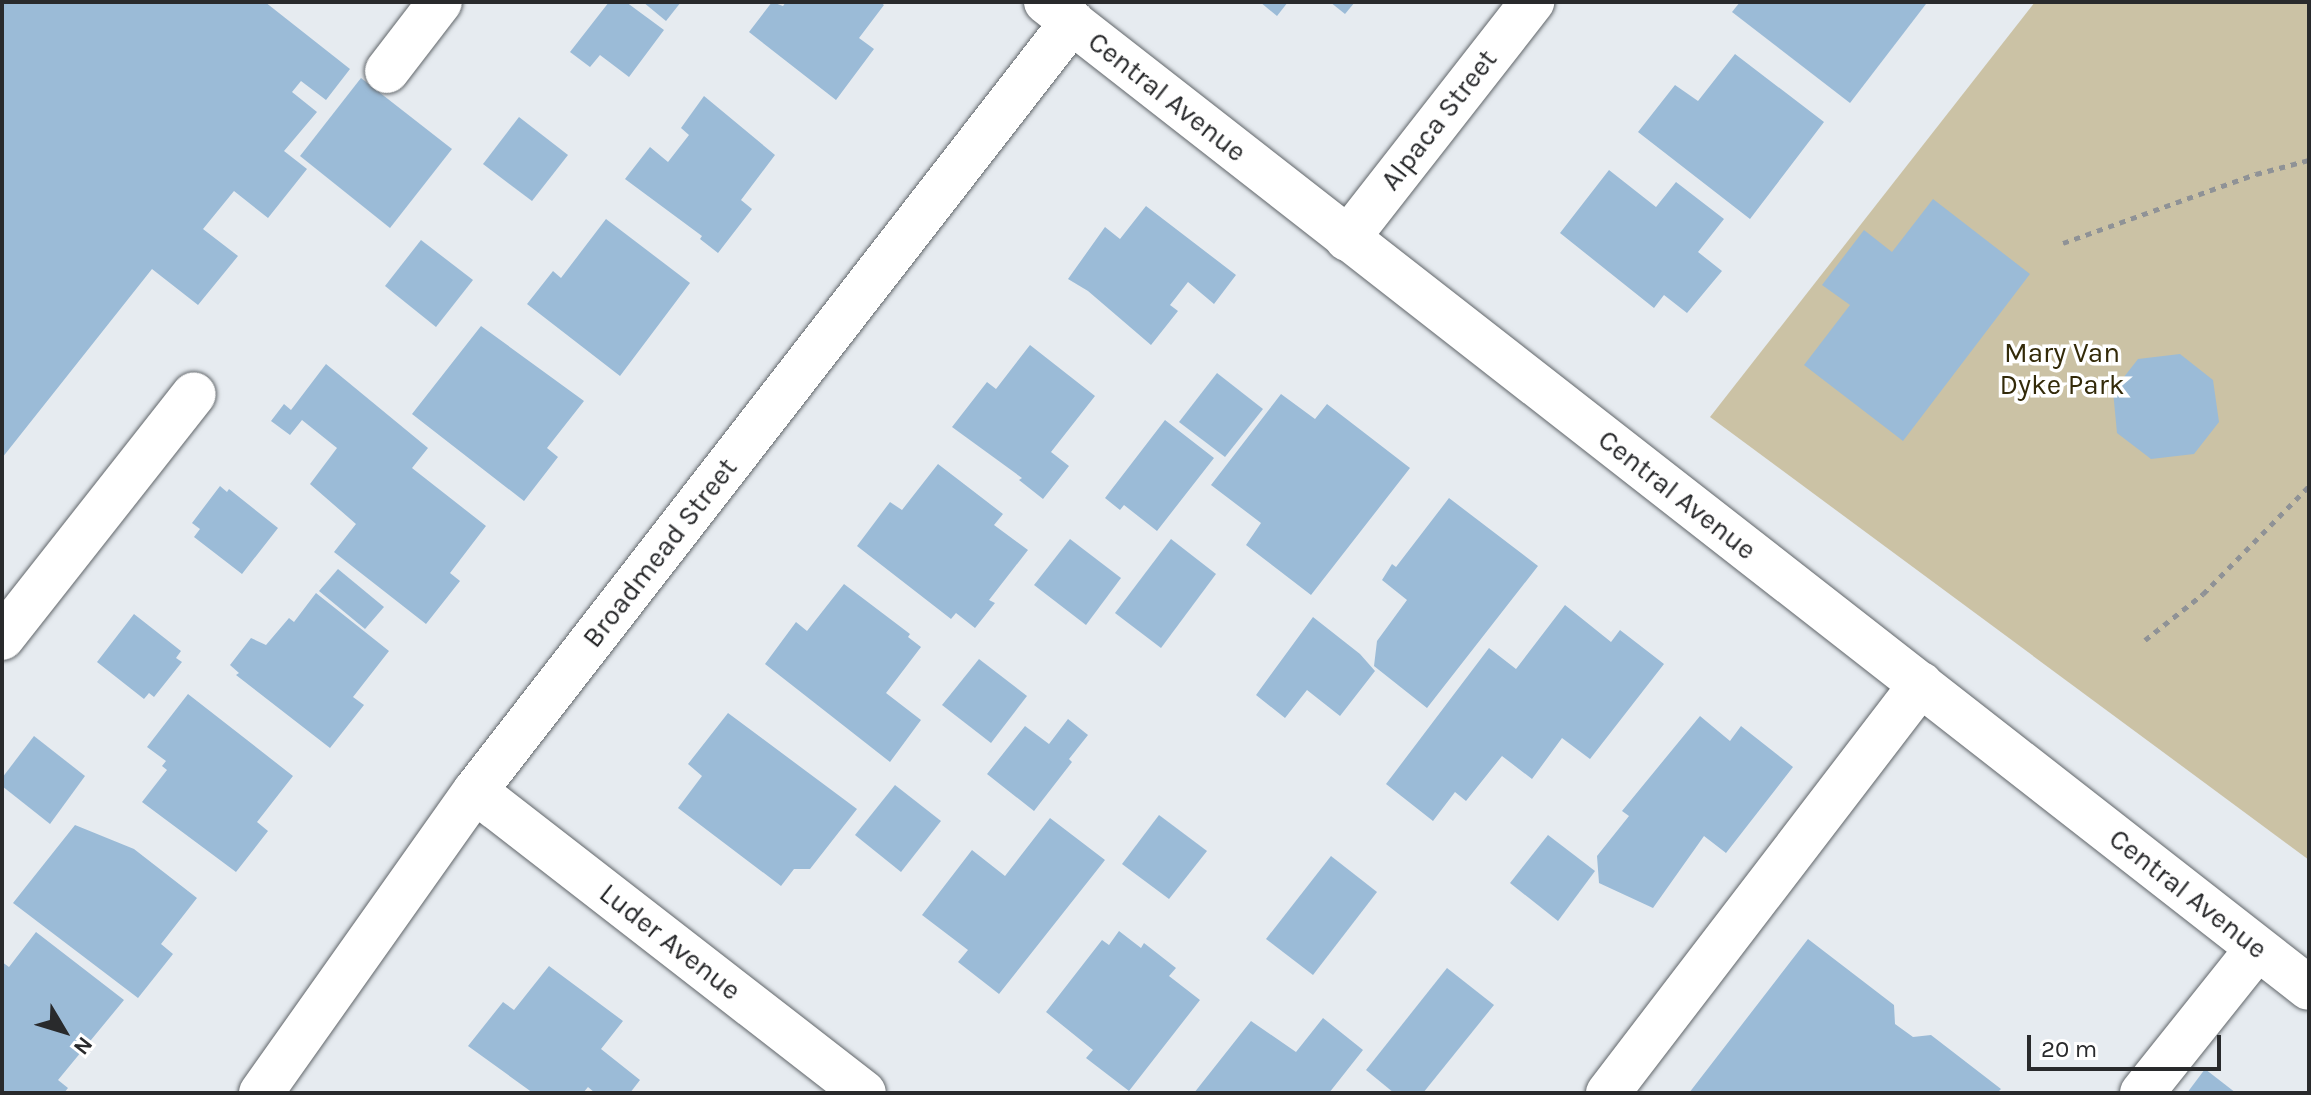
<!DOCTYPE html>
<style>
body{margin:0}
#map{position:relative;width:2311px;height:1095px;overflow:hidden;background:#e6ebf0;font-family:Karla,sans-serif}
div>[style]{position:absolute}
[style*='--x']{left:calc(var(--x)*1px);top:calc(var(--y)*1px);width:calc(var(--w)*1px);rotate:calc(var(--a)*1deg)}
.green>*{inset:0;background:#cbc2a5}
.building>*{inset:0;background:#9bbbd7}
.path>*{height:5px;margin-top:-2.5px;transform-origin:0;background:repeating-linear-gradient(90deg,#8f9296 0 6px,transparent 0 12px)}
.roads{filter:drop-shadow(0 0 2px #61666a) drop-shadow(0 0 2px #61666a)}
.minor>*{height:44px;margin:-22px;padding:0 22px;transform-origin:22px;border-radius:22px;background:#fff}
span{translate:-50% -50%;white-space:nowrap;text-align:center;line-height:1.15;-webkit-text-stroke:7px #fff;paint-order:stroke}
.street-label{font-size:28px;color:#292a2c}
.park-label{font-size:28px;color:#332a09}
.frame{position:absolute;inset:0;border:4px solid #292a2c;pointer-events:none}
.north{position:absolute;left:24px;top:991px;width:80px;height:80px;-webkit-text-stroke:6px #fff;paint-order:stroke;rotate:128deg;font-size:22px;font-weight:700;line-height:32px;text-align:center;color:#292a2c}
.north::after{content:'';display:block;margin:auto;width:28px;height:36px;background:#292a2c;clip-path:polygon(50% 0,100% 100%,50% 72%,0 100%)}
.scale{position:absolute;left:2027px;top:1035px;width:194px;height:36px;box-sizing:border-box;border:4px solid #292a2c;border-top:0;padding-left:10px;font-size:24px;line-height:28px;white-space:nowrap;color:#292a2c;-webkit-text-stroke:6px #fff;paint-order:stroke}
</style>
<div id="map">
<div class="green">
<i style="clip-path:polygon(2035px 2px,2309px 2px,2309px 860px,1710px 417px)"></i>
</div>
<div class="building">
<i style="clip-path:polygon(2px 2px,265px 2px,350px 69px,326px 100px,301px 81px,292px 92px,317px 112px,284px 151px,307px 169px,268px 218px,234px 191px,203px 229px,238px 256px,198px 305px,152px 269px,2px 458px)"></i>
<i style="clip-path:polygon(609px 2px,626px 2px,664px 30px,629px 77px,600px 55px,590px 67px,570px 52px)"></i>
<i style="clip-path:polygon(643px 2px,681px 2px,666px 21px)"></i>
<i style="clip-path:polygon(772px 2px,783px 6px,786px 2px,880px 2px,884px 5px,859px 38px,874px 49px,836px 100px,749px 32px)"></i>
<i style="clip-path:polygon(1260px 2px,1288px 2px,1277px 16px)"></i>
<i style="clip-path:polygon(1330px 2px,1355px 2px,1345px 14px)"></i>
<i style="clip-path:polygon(1740px 2px,1922px 2px,1926px 4px,1850px 103px,1732px 12px)"></i>
<i style="clip-path:polygon(1735px 54px,1824px 122px,1750px 219px,1638px 132px,1675px 85px,1698px 101px)"></i>
<i style="clip-path:polygon(361px 78px,452px 149px,390px 228px,300px 156px)"></i>
<i style="clip-path:polygon(704px 96px,775px 155px,741px 200px,752px 209px,718px 253px,700px 239px,702px 236px,625px 179px,650px 147px,668px 162px,689px 135px,681px 128px)"></i>
<i style="clip-path:polygon(519px 117px,568px 155px,532px 201px,483px 164px)"></i>
<i style="clip-path:polygon(1609px 170px,1656px 207px,1676px 182px,1724px 219px,1698px 252px,1722px 271px,1687px 313px,1664px 295px,1654px 308px,1560px 233px)"></i>
<i style="clip-path:polygon(1933px 199px,2030px 274px,1903px 441px,1804px 365px,1850px 305px,1822px 285px,1864px 230px,1892px 252px)"></i>
<i style="clip-path:polygon(1146px 206px,1236px 275px,1214px 304px,1188px 282px,1170px 305px,1178px 311px,1151px 345px,1088px 291px,1068px 279px,1105px 227px,1120px 239px)"></i>
<i style="clip-path:polygon(606px 219px,690px 283px,620px 376px,527px 304px,553px 271px,561px 278px)"></i>
<i style="clip-path:polygon(421px 240px,473px 280px,436px 327px,385px 286px)"></i>
<i style="clip-path:polygon(481px 326px,584px 401px,547px 448px,558px 457px,524px 501px,412px 414px)"></i>
<i style="clip-path:polygon(1030px 345px,1095px 396px,1051px 452px,1069px 466px,1043px 499px,1019px 480px,1022px 478px,952px 427px,987px 382px,996px 389px)"></i>
<i style="clip-path:polygon(2180px 354px,2213px 380px,2219px 422px,2194px 454px,2151px 459px,2117px 433px,2113px 391px,2138px 359px)"></i>
<i style="clip-path:polygon(326px 364px,428px 448px,412px 468px,486px 526px,450px 573px,460px 581px,426px 624px,334px 552px,356px 524px,310px 484px,337px 448px,302px 420px,290px 435px,271px 421px,284px 404px,291px 410px)"></i>
<i style="clip-path:polygon(1217px 373px,1263px 409px,1225px 457px,1179px 422px)"></i>
<i style="clip-path:polygon(1281px 394px,1315px 419px,1327px 404px,1410px 468px,1311px 595px,1246px 545px,1261px 523px,1211px 485px)"></i>
<i style="clip-path:polygon(1165px 420px,1214px 458px,1157px 531px,1124px 505px,1120px 510px,1105px 498px)"></i>
<i style="clip-path:polygon(938px 464px,1003px 514px,994px 525px,1028px 550px,989px 600px,995px 603px,975px 628px,956px 613px,951px 619px,857px 546px,890px 502px,902px 510px)"></i>
<i style="clip-path:polygon(220px 486px,227px 492px,229px 489px,278px 528px,242px 574px,194px 537px,200px 529px,192px 523px)"></i>
<i style="clip-path:polygon(1449px 498px,1538px 566px,1427px 708px,1374px 666px,1377px 641px,1407px 600px,1382px 580px,1392px 564px,1396px 567px)"></i>
<i style="clip-path:polygon(1070px 539px,1121px 578px,1086px 625px,1034px 585px)"></i>
<i style="clip-path:polygon(1171px 539px,1216px 574px,1161px 648px,1115px 613px)"></i>
<i style="clip-path:polygon(338px 569px,384px 607px,365px 629px,319px 591px)"></i>
<i style="clip-path:polygon(844px 584px,910px 634px,908px 637px,921px 647px,886px 693px,921px 720px,890px 762px,765px 664px,796px 622px,807px 631px)"></i>
<i style="clip-path:polygon(316px 593px,389px 651px,353px 697px,364px 705px,330px 748px,236px 675px,239px 673px,230px 665px,251px 638px,266px 645px,289px 618px,294px 622px)"></i>
<i style="clip-path:polygon(1565px 605px,1611px 642px,1620px 630px,1664px 664px,1590px 759px,1562px 738px,1532px 779px,1502px 756px,1466px 801px,1455px 792px,1433px 821px,1386px 784px,1489px 648px,1516px 669px)"></i>
<i style="clip-path:polygon(134px 614px,181px 651px,176px 658px,182px 662px,154px 697px,149px 693px,144px 699px,97px 662px)"></i>
<i style="clip-path:polygon(1313px 617px,1360px 654px,1375px 671px,1340px 716px,1307px 690px,1285px 718px,1256px 695px)"></i>
<i style="clip-path:polygon(979px 659px,1027px 696px,991px 743px,942px 705px)"></i>
<i style="clip-path:polygon(188px 694px,293px 776px,257px 822px,268px 831px,236px 872px,142px 802px,167px 770px,162px 766px,166px 761px,147px 747px)"></i>
<i style="clip-path:polygon(728px 713px,857px 809px,810px 869px,794px 869px,781px 886px,678px 808px,702px 776px,688px 764px)"></i>
<i style="clip-path:polygon(1700px 716px,1730px 741px,1741px 726px,1793px 767px,1726px 853px,1704px 836px,1653px 908px,1599px 883px,1597px 856px,1629px 816px,1622px 811px)"></i>
<i style="clip-path:polygon(1068px 719px,1088px 735px,1069px 759px,1072px 762px,1034px 811px,987px 774px,1025px 726px,1049px 744px)"></i>
<i style="clip-path:polygon(34px 736px,85px 776px,50px 824px,2px 786px,2px 778px)"></i>
<i style="clip-path:polygon(895px 785px,941px 821px,901px 872px,855px 835px)"></i>
<i style="clip-path:polygon(1159px 815px,1207px 851px,1169px 899px,1122px 864px)"></i>
<i style="clip-path:polygon(1050px 818px,1105px 860px,999px 994px,958px 962px,968px 950px,922px 915px,972px 850px,1005px 876px)"></i>
<i style="clip-path:polygon(75px 825px,134px 849px,197px 898px,161px 944px,173px 954px,138px 998px,13px 903px)"></i>
<i style="clip-path:polygon(1548px 835px,1595px 871px,1558px 921px,1510px 883px)"></i>
<i style="clip-path:polygon(1331px 856px,1377px 892px,1313px 975px,1266px 939px)"></i>
<i style="clip-path:polygon(1119px 931px,1141px 948px,1144px 943px,1176px 968px,1169px 976px,1200px 1000px,1129px 1091px,1086px 1058px,1093px 1050px,1046px 1012px,1102px 940px,1109px 945px)"></i>
<i style="clip-path:polygon(36px 932px,124px 1000px,58px 1080px,68px 1088px,64px 1093px,2px 1093px,2px 962px,9px 967px)"></i>
<i style="clip-path:polygon(1808px 939px,1894px 1005px,1895px 1024px,1913px 1037px,1931px 1035px,2001px 1089px,1997px 1093px,1689px 1093px)"></i>
<i style="clip-path:polygon(549px 966px,623px 1021px,601px 1049px,640px 1080px,630px 1093px,595px 1093px,588px 1087px,583px 1093px,533px 1093px,468px 1046px,503px 1002px,514px 1010px)"></i>
<i style="clip-path:polygon(1447px 968px,1494px 1005px,1423px 1093px,1394px 1093px,1366px 1070px)"></i>
<i style="clip-path:polygon(1323px 1018px,1363px 1050px,1329px 1093px,1194px 1093px,1251px 1021px,1296px 1052px)"></i>
<i style="clip-path:polygon(2205px 1069px,2236px 1093px,2187px 1093px)"></i>
</div>
<div class="path">
<i style="--x:2063;--y:243;--w:205;--a:-19.7"></i>
<i style="--x:2256;--y:174;--w:55;--a:-14.8"></i>
<i style="--x:2145;--y:640;--w:74;--a:-38.4"></i>
<i style="--x:2203;--y:594;--w:151;--a:-45.5"></i>
</div>
<div class="roads">
<div class="minor">
<i style="--x:1046;--y:2;--w:1602;--a:37.98"></i>
<i style="--x:387;--y:71;--w:87;--a:-52.5"></i>
<i style="--x:1347;--y:239;--w:301;--a:-52"></i>
<i style="--x:2;--y:638;--w:310;--a:-51.8"></i>
<i style="--x:475;--y:791;--w:492;--a:37.8"></i>
<i style="--x:261;--y:1093;--w:370;--a:-54.7"></i>
<i style="--x:475;--y:791;--w:974;--a:-52.18"></i>
<i style="--x:1608;--y:1093;--w:515;--a:-52.57"></i>
<i style="--x:2142;--y:1093;--w:184;--a:-51.4"></i>
</div>
</div>
<div class="street-label">
<span style="left:1167px;top:97px;rotate:38deg">Central Avenue</span>
<span style="left:1439px;top:120px;rotate:-52deg">Alpaca Street</span>
<span style="left:1677px;top:495px;rotate:38deg">Central Avenue</span>
<span style="left:660px;top:553px;rotate:-52deg">Broadmead Street</span>
<span style="left:2188px;top:894px;rotate:38deg">Central Avenue</span>
<span style="left:670px;top:942px;rotate:38deg">Luder Avenue</span>
</div>
<div class="park-label">
<span style="left:2062px;top:369px">Mary Van<br>Dyke Park</span>
</div>
<div class="frame"></div>
<div class="north">N</div>
<div class="scale">20 m</div>
</div>
